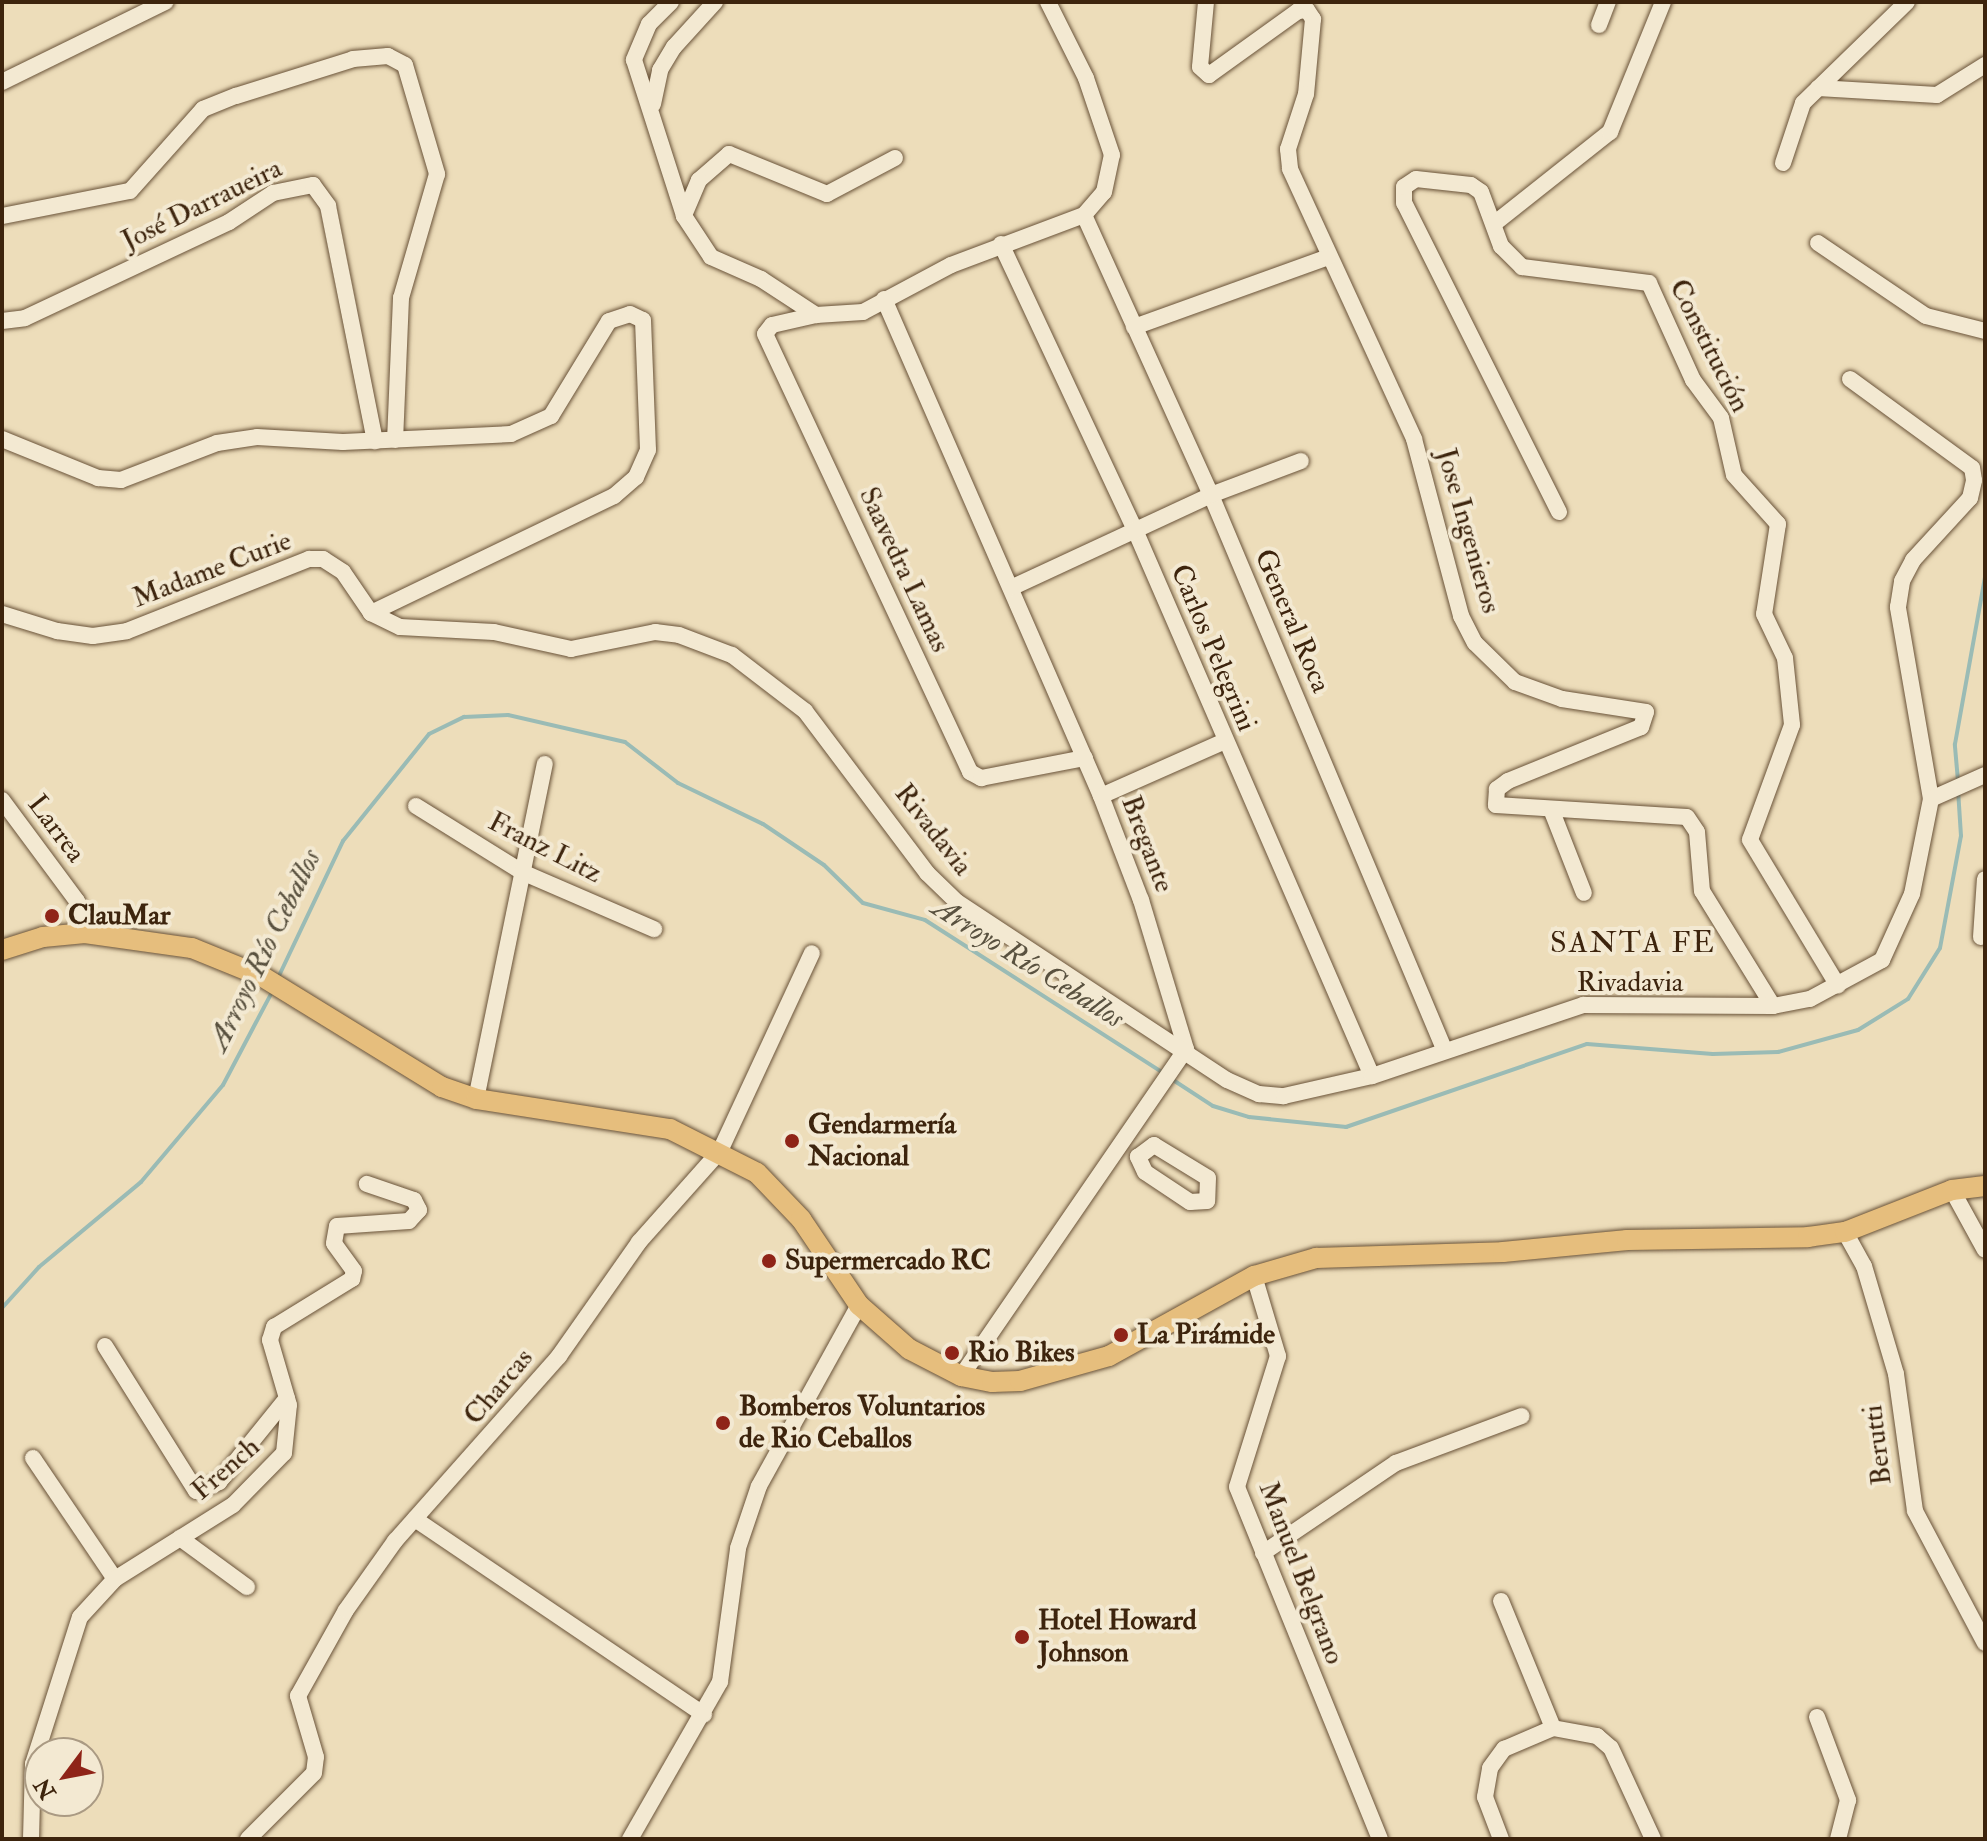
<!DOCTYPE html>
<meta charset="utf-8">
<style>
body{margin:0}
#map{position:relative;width:1987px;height:1841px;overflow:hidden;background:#edddba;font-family:"IM FELL Double Pica",serif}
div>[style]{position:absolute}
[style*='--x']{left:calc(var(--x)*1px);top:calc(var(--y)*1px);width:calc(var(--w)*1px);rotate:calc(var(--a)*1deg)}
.stream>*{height:4px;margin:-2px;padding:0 2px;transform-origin:2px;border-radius:2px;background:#9abbb5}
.roads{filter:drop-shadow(0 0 2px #695238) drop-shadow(0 0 2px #695238)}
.minor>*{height:16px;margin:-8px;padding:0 8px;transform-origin:8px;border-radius:8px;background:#f3e9d2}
.major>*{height:20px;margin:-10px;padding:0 10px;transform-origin:10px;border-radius:10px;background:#e6be7d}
.dots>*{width:22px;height:22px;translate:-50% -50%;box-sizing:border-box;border:4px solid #f3e9d2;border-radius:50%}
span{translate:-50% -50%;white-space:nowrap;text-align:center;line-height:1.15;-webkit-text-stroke:8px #f3e9d2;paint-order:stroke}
.street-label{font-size:28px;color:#3d240d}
.poi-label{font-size:28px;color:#3d240d;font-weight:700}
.left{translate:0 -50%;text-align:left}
.neighbourhood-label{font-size:30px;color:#3d240d;letter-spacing:2px}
.water-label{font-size:30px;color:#59513f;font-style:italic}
.frame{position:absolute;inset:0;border:4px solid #3d240d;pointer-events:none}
.north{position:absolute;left:24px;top:1737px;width:80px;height:80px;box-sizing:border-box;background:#f3e9d2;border:2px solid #aa9a83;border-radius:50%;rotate:238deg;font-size:22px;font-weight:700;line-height:32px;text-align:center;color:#3d240d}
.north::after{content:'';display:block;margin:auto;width:28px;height:36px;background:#8f2418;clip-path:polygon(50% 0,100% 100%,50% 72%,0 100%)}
</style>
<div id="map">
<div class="stream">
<i style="--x:1958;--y:781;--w:37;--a:-95"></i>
<i style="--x:1955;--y:744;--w:169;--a:-79.8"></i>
<i style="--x:277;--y:980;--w:154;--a:-64.6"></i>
<i style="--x:343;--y:841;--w:137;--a:-51.2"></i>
<i style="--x:429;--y:734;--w:39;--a:-26"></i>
<i style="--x:464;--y:717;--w:44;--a:-2.6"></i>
<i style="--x:508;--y:715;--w:120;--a:13"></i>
<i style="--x:625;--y:742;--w:67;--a:37.7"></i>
<i style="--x:678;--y:783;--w:94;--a:25.8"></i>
<i style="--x:763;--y:824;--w:73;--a:33.9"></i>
<i style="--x:824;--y:865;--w:54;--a:44.3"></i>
<i style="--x:863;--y:903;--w:64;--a:15.3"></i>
<i style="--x:925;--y:920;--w:283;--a:32.7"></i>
<i style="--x:1170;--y:1078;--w:51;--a:33.1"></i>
<i style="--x:1213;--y:1106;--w:38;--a:17"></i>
<i style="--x:1249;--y:1117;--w:98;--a:5.9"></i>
<i style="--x:1346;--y:1127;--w:255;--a:-19"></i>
<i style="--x:1587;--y:1044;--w:126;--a:4.5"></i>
<i style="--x:1713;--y:1054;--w:65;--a:-1.8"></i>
<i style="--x:1778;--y:1052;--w:83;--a:-15.4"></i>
<i style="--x:1858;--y:1030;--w:59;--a:-31.8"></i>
<i style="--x:1908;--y:999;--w:60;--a:-57.9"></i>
<i style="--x:1940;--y:948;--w:114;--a:-79.4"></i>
<i style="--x:1961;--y:836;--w:46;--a:-93.7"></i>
<i style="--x:2;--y:1308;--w:55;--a:-47.9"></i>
<i style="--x:39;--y:1267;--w:133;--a:-39.8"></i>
<i style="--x:141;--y:1182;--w:127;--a:-49.8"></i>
<i style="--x:223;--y:1085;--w:105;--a:-62.2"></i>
</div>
<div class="roads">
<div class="minor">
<i style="--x:671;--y:2;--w:31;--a:135"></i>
<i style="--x:649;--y:24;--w:39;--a:113"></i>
<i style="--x:634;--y:60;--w:164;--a:72.2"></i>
<i style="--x:1206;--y:2;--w:65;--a:95.3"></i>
<i style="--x:1200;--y:67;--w:12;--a:42"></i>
<i style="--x:1209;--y:75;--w:110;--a:-35.7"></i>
<i style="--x:1298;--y:11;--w:9;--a:-6"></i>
<i style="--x:1307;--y:10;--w:11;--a:56"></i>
<i style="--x:1313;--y:19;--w:75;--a:95.3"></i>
<i style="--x:1306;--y:94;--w:58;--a:108.1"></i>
<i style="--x:1288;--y:149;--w:20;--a:84"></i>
<i style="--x:1290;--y:169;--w:297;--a:65.3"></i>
<i style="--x:1414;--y:439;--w:183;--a:75.1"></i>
<i style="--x:1461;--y:616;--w:30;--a:63"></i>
<i style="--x:1475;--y:643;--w:56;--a:44.3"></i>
<i style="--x:1515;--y:682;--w:50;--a:19.9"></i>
<i style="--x:1562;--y:699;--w:85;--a:8.8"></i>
<i style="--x:1646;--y:712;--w:16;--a:108"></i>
<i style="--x:1641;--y:727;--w:144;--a:157.9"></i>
<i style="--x:1508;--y:781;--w:14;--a:144"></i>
<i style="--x:1497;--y:789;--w:16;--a:94"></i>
<i style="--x:1496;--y:805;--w:191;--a:3.6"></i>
<i style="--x:1687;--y:817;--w:18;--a:56"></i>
<i style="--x:1697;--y:832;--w:59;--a:85.2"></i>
<i style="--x:1702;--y:891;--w:135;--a:58.3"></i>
<i style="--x:1599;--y:25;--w:25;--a:-69"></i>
<i style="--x:2;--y:82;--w:182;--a:-26.1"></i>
<i style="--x:1818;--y:88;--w:119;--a:3.4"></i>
<i style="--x:1937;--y:95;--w:57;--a:-32"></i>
<i style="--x:653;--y:104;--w:35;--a:-78"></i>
<i style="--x:660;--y:70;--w:27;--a:-59"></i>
<i style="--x:674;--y:47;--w:61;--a:-47.7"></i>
<i style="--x:895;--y:158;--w:77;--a:152.1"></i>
<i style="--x:827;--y:194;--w:106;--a:-157.8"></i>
<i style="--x:729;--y:154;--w:40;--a:139"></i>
<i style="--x:699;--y:180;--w:39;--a:113"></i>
<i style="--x:684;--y:216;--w:49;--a:56.6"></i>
<i style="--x:711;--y:257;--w:55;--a:23.7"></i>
<i style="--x:761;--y:279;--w:66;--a:33.2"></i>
<i style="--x:816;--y:315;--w:47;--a:-3.7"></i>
<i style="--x:863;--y:312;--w:100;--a:-28.1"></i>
<i style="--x:951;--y:265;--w:142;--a:-20.6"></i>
<i style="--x:1084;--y:215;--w:30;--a:-49"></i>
<i style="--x:1104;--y:192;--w:38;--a:-78"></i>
<i style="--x:1112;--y:155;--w:81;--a:-108.7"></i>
<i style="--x:1086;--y:78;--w:85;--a:-116.6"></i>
<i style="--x:1783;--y:163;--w:63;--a:-71.6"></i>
<i style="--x:1803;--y:103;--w:145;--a:-44.2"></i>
<i style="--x:1084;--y:215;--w:307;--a:65.6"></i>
<i style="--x:1211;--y:495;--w:603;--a:67.18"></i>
<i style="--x:2;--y:216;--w:130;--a:-11.1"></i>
<i style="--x:130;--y:191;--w:110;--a:-48.3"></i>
<i style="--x:203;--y:109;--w:35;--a:-22"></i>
<i style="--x:236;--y:96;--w:123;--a:-17.5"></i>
<i style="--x:353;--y:59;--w:35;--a:-5"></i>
<i style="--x:388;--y:56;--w:19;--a:28"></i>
<i style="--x:405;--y:65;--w:114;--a:73.6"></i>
<i style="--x:437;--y:174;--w:129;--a:106.2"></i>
<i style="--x:401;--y:298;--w:142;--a:92.4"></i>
<i style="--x:1495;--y:223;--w:147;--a:-38.4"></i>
<i style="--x:1610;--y:132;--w:140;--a:-67.8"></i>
<i style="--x:1818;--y:243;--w:130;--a:34.1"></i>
<i style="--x:1926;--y:316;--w:61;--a:14.3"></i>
<i style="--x:1001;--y:244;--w:316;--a:64.9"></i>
<i style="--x:1135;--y:530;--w:595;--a:66.54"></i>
<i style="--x:884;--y:299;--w:542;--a:66.41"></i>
<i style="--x:1101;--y:796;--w:111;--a:69"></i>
<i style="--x:1141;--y:900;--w:156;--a:73.2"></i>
<i style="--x:1186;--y:1049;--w:397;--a:124.5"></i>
<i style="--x:816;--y:315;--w:45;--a:167.2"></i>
<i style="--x:772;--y:325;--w:11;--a:128"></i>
<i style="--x:765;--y:334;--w:484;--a:64.9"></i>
<i style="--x:970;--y:772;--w:13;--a:29"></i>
<i style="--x:981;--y:778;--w:106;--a:-10.9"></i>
<i style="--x:2;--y:321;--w:23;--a:-7"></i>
<i style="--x:25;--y:318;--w:225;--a:-25.2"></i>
<i style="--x:229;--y:222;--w:53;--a:-33.4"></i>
<i style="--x:273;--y:193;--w:41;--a:-11.3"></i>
<i style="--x:313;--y:185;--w:26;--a:54"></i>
<i style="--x:328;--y:206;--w:240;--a:78.7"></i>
<i style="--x:1134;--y:327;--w:206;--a:-19.8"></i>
<i style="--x:2;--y:439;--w:104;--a:22.1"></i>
<i style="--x:98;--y:478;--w:23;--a:5"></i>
<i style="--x:121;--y:480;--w:103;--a:-21.1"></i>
<i style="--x:217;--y:443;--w:40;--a:-8.5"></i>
<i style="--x:257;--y:437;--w:86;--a:3.3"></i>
<i style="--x:343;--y:442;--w:168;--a:-2.7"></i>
<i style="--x:511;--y:434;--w:44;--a:-24.2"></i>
<i style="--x:551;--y:416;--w:111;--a:-58.6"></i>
<i style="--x:609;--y:321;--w:22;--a:-18"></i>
<i style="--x:630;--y:314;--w:14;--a:25"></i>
<i style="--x:643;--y:320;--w:130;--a:87.8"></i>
<i style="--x:648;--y:450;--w:30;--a:114"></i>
<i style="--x:636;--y:477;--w:29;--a:139"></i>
<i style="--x:614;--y:496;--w:270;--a:154.3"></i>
<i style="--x:371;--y:613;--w:32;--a:26"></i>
<i style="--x:400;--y:627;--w:94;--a:3"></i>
<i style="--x:494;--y:632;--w:79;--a:12.4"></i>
<i style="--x:571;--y:649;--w:86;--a:-11.4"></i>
<i style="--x:655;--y:632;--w:24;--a:7"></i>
<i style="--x:679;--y:635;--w:57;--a:20.7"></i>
<i style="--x:732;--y:655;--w:92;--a:37.5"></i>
<i style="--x:805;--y:711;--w:203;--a:53"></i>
<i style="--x:927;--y:873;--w:42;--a:44"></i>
<i style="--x:957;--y:902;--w:323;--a:33.4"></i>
<i style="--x:1227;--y:1080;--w:35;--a:24"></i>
<i style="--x:1259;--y:1094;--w:25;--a:5"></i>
<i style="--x:1284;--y:1096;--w:90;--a:-12.8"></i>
<i style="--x:1372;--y:1076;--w:223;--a:-18.6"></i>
<i style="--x:1583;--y:1005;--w:190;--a:0.3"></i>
<i style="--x:1773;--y:1006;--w:38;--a:-11"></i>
<i style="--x:1810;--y:999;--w:82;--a:-28.4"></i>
<i style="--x:1882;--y:960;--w:72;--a:-65.6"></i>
<i style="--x:1912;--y:894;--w:97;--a:-78.7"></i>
<i style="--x:1931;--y:799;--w:195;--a:-99.8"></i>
<i style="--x:1898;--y:607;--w:26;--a:-81"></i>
<i style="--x:1902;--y:581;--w:24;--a:-62"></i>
<i style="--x:1913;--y:560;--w:84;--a:-47.4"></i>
<i style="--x:1970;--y:498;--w:18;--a:-77"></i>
<i style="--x:1974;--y:480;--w:12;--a:-99"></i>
<i style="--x:1972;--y:468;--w:151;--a:-143.9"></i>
<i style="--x:1559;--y:512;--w:346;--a:-116.6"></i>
<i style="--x:1404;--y:203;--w:16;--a:-90"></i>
<i style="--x:1404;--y:187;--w:14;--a:-34"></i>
<i style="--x:1416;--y:179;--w:55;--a:6.2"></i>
<i style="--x:1471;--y:185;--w:12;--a:35"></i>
<i style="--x:1481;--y:192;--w:58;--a:69.7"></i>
<i style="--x:1501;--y:246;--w:30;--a:45"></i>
<i style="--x:1522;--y:267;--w:128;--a:7.2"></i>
<i style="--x:1649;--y:283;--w:107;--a:65.6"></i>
<i style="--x:1693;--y:380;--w:47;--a:53.6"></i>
<i style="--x:1721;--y:418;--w:58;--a:77.2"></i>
<i style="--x:1734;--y:475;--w:66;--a:48.1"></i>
<i style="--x:1778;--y:524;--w:91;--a:98.8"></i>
<i style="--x:1764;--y:614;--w:49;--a:64.5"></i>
<i style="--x:1785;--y:658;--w:67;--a:84"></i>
<i style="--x:1792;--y:725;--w:122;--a:110.1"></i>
<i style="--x:1750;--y:840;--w:170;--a:58.9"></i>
<i style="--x:1011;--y:588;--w:221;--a:-24.9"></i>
<i style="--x:1211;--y:495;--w:96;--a:-20.7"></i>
<i style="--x:2;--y:614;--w:58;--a:17.2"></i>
<i style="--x:57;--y:631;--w:36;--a:8"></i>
<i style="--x:93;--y:636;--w:34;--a:-8"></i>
<i style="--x:127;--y:631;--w:196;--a:-21.6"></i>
<i style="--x:309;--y:559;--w:14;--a:0"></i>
<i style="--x:323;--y:559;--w:24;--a:33"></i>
<i style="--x:343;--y:572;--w:50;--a:55.7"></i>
<i style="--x:1101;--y:796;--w:136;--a:-23.9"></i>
<i style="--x:1931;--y:799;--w:59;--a:-24"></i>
<i style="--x:2;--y:800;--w:126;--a:53.4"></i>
<i style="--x:77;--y:901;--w:33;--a:76"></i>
<i style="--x:416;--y:806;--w:125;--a:31.9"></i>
<i style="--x:522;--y:872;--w:144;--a:23.4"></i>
<i style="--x:1551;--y:809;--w:90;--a:68.6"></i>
<i style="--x:1981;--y:937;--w:58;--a:-86.1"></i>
<i style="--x:476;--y:1099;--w:342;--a:-78.4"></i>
<i style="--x:1154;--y:1145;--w:63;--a:31.4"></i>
<i style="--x:1208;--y:1178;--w:23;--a:92"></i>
<i style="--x:1207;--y:1201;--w:17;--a:177"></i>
<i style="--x:1190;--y:1202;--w:54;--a:-146.3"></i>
<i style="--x:1145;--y:1172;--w:17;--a:-115"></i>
<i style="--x:1138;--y:1157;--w:20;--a:-37"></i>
<i style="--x:1952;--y:1190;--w:68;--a:61.2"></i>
<i style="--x:1845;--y:1232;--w:39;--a:61"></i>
<i style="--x:1864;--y:1266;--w:113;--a:73.5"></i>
<i style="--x:1896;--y:1374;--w:138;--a:82.1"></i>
<i style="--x:1915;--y:1511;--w:149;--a:62.1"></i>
<i style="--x:1254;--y:1276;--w:84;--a:73.3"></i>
<i style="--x:1278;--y:1356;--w:137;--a:107.4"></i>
<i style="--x:1237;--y:1487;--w:380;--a:67.9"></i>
<i style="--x:105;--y:1346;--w:171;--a:57.9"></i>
<i style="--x:196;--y:1491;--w:25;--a:-21"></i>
<i style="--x:219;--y:1482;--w:108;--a:-51"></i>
<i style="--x:33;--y:1458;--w:146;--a:55.9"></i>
<i style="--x:415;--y:1519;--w:349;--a:34.1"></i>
<i style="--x:180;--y:1538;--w:83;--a:36.2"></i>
<i style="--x:1263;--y:1553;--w:161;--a:-34.1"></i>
<i style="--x:1396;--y:1463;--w:134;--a:-20.5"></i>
<i style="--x:1501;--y:1601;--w:137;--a:67.7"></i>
<i style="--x:1817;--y:1717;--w:89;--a:69.5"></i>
<i style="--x:1848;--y:1800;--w:40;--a:104.4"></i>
<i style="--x:31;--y:1839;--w:75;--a:-88.5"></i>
<i style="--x:33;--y:1764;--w:154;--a:-72.3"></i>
<i style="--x:80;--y:1617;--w:52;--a:-47.4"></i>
<i style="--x:115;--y:1579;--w:139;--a:-32.1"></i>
<i style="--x:233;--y:1505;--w:73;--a:-45.6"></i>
<i style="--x:284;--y:1453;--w:48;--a:-84.1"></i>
<i style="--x:289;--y:1405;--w:68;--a:-106.3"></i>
<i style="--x:270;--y:1340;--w:14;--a:-73"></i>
<i style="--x:274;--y:1327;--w:92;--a:-31.6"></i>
<i style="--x:352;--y:1279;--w:8;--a:-76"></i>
<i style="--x:354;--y:1271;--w:34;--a:-126"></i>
<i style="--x:334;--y:1243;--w:17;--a:-80"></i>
<i style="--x:337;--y:1226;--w:72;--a:-4"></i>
<i style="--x:409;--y:1221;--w:15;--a:-48"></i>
<i style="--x:419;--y:1210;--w:11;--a:-117"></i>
<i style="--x:414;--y:1200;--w:50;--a:-161.2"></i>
<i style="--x:248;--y:1839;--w:93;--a:-45"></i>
<i style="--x:314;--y:1773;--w:16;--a:-83"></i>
<i style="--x:316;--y:1757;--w:64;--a:-106.4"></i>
<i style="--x:298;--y:1696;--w:98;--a:-60.8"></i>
<i style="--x:346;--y:1610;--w:85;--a:-54.6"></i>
<i style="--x:395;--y:1541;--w:247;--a:-48.4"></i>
<i style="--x:559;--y:1356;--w:139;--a:-54.9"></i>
<i style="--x:639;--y:1242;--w:122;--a:-48.3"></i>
<i style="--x:720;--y:1151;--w:218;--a:-65.1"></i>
<i style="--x:630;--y:1839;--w:181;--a:-60.2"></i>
<i style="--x:720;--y:1682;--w:135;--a:-82.3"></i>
<i style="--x:738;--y:1548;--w:65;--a:-71.3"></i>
<i style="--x:759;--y:1486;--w:207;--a:-61.1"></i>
<i style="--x:1501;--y:1839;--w:45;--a:-110.9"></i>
<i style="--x:1485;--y:1797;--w:29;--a:-80"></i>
<i style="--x:1490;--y:1768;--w:24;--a:-54"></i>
<i style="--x:1504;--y:1749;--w:53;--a:-23.2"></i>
<i style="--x:1553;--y:1728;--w:45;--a:10.3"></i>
<i style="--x:1597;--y:1736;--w:18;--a:41"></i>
<i style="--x:1611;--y:1748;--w:100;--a:65.2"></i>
</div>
<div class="major">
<i style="--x:2;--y:950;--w:43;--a:-17.6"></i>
<i style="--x:43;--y:937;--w:42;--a:-5.4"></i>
<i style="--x:85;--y:933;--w:108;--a:8"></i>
<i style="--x:192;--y:948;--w:77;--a:22.2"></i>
<i style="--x:263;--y:977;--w:210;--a:31.6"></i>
<i style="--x:442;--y:1087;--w:36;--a:19"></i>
<i style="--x:476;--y:1099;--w:196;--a:8.8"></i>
<i style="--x:670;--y:1129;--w:97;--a:26.8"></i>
<i style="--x:757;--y:1173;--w:64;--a:46.3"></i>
<i style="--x:801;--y:1219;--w:104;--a:56"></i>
<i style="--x:859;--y:1305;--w:67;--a:41.3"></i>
<i style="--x:909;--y:1349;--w:59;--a:27.4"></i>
<i style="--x:961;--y:1376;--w:32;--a:11"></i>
<i style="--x:992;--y:1382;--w:28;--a:-2"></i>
<i style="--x:1020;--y:1381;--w:92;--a:-15.7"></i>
<i style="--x:1109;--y:1356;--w:166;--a:-28.9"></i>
<i style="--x:1254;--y:1276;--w:65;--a:-16.2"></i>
<i style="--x:1316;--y:1258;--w:187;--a:-1.8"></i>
<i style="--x:1503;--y:1252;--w:125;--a:-5.5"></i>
<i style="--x:1627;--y:1240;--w:181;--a:-0.9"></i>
<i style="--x:1808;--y:1237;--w:37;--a:-8"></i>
<i style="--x:1845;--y:1232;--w:115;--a:-21.4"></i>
<i style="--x:1952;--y:1190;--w:33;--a:-7"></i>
</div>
</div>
<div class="dots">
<i style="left:52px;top:916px;background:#8f2418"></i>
<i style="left:792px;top:1141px;background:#8f2418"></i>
<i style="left:769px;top:1261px;background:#8f2418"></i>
<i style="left:1121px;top:1335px;background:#8f2418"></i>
<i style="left:952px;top:1353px;background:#8f2418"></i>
<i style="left:723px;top:1423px;background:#8f2418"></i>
<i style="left:1022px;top:1637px;background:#8f2418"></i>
</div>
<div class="street-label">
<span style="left:202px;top:205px;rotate:-26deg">José Darraueira</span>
<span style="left:1709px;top:346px;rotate:63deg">Constitución</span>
<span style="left:1468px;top:531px;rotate:74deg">Jose Ingenieros</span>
<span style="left:212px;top:570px;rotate:-21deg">Madame Curie</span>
<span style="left:904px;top:570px;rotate:65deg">Saavedra Lamas</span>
<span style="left:1292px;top:621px;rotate:67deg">General Roca</span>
<span style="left:1213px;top:648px;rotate:67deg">Carlos Pelegrini</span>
<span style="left:56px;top:829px;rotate:53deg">Larrea</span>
<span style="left:933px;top:830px;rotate:52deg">Rivadavia</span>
<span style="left:1147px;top:844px;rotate:69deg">Bregante</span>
<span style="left:545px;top:848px;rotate:27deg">Franz Litz</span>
<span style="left:1630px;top:983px">Rivadavia</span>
<span style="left:499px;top:1387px;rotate:-50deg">Charcas</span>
<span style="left:1878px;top:1445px;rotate:-97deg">Berutti</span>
<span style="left:226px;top:1469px;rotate:-41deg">French</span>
<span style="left:1301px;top:1573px;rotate:69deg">Manuel Belgrano</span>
</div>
<div class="poi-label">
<span class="left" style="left:68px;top:916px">ClauMar</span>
<span class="left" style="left:808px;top:1141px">Gendarmería<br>Nacional</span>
<span class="left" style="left:785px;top:1261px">Supermercado RC</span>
<span class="left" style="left:1137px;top:1335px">La Pirámide</span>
<span class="left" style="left:968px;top:1353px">Rio Bikes</span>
<span class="left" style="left:739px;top:1423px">Bomberos Voluntarios<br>de Rio Ceballos</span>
<span class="left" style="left:1038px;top:1637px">Hotel Howard<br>Johnson</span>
</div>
<div class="neighbourhood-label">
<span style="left:1633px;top:943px">SANTA FE</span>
</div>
<div class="water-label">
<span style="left:265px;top:950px;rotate:-64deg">Arroyo Río Ceballos</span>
<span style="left:1028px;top:963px;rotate:32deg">Arroyo Río Ceballos</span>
</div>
<div class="frame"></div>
<div class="north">N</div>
</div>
